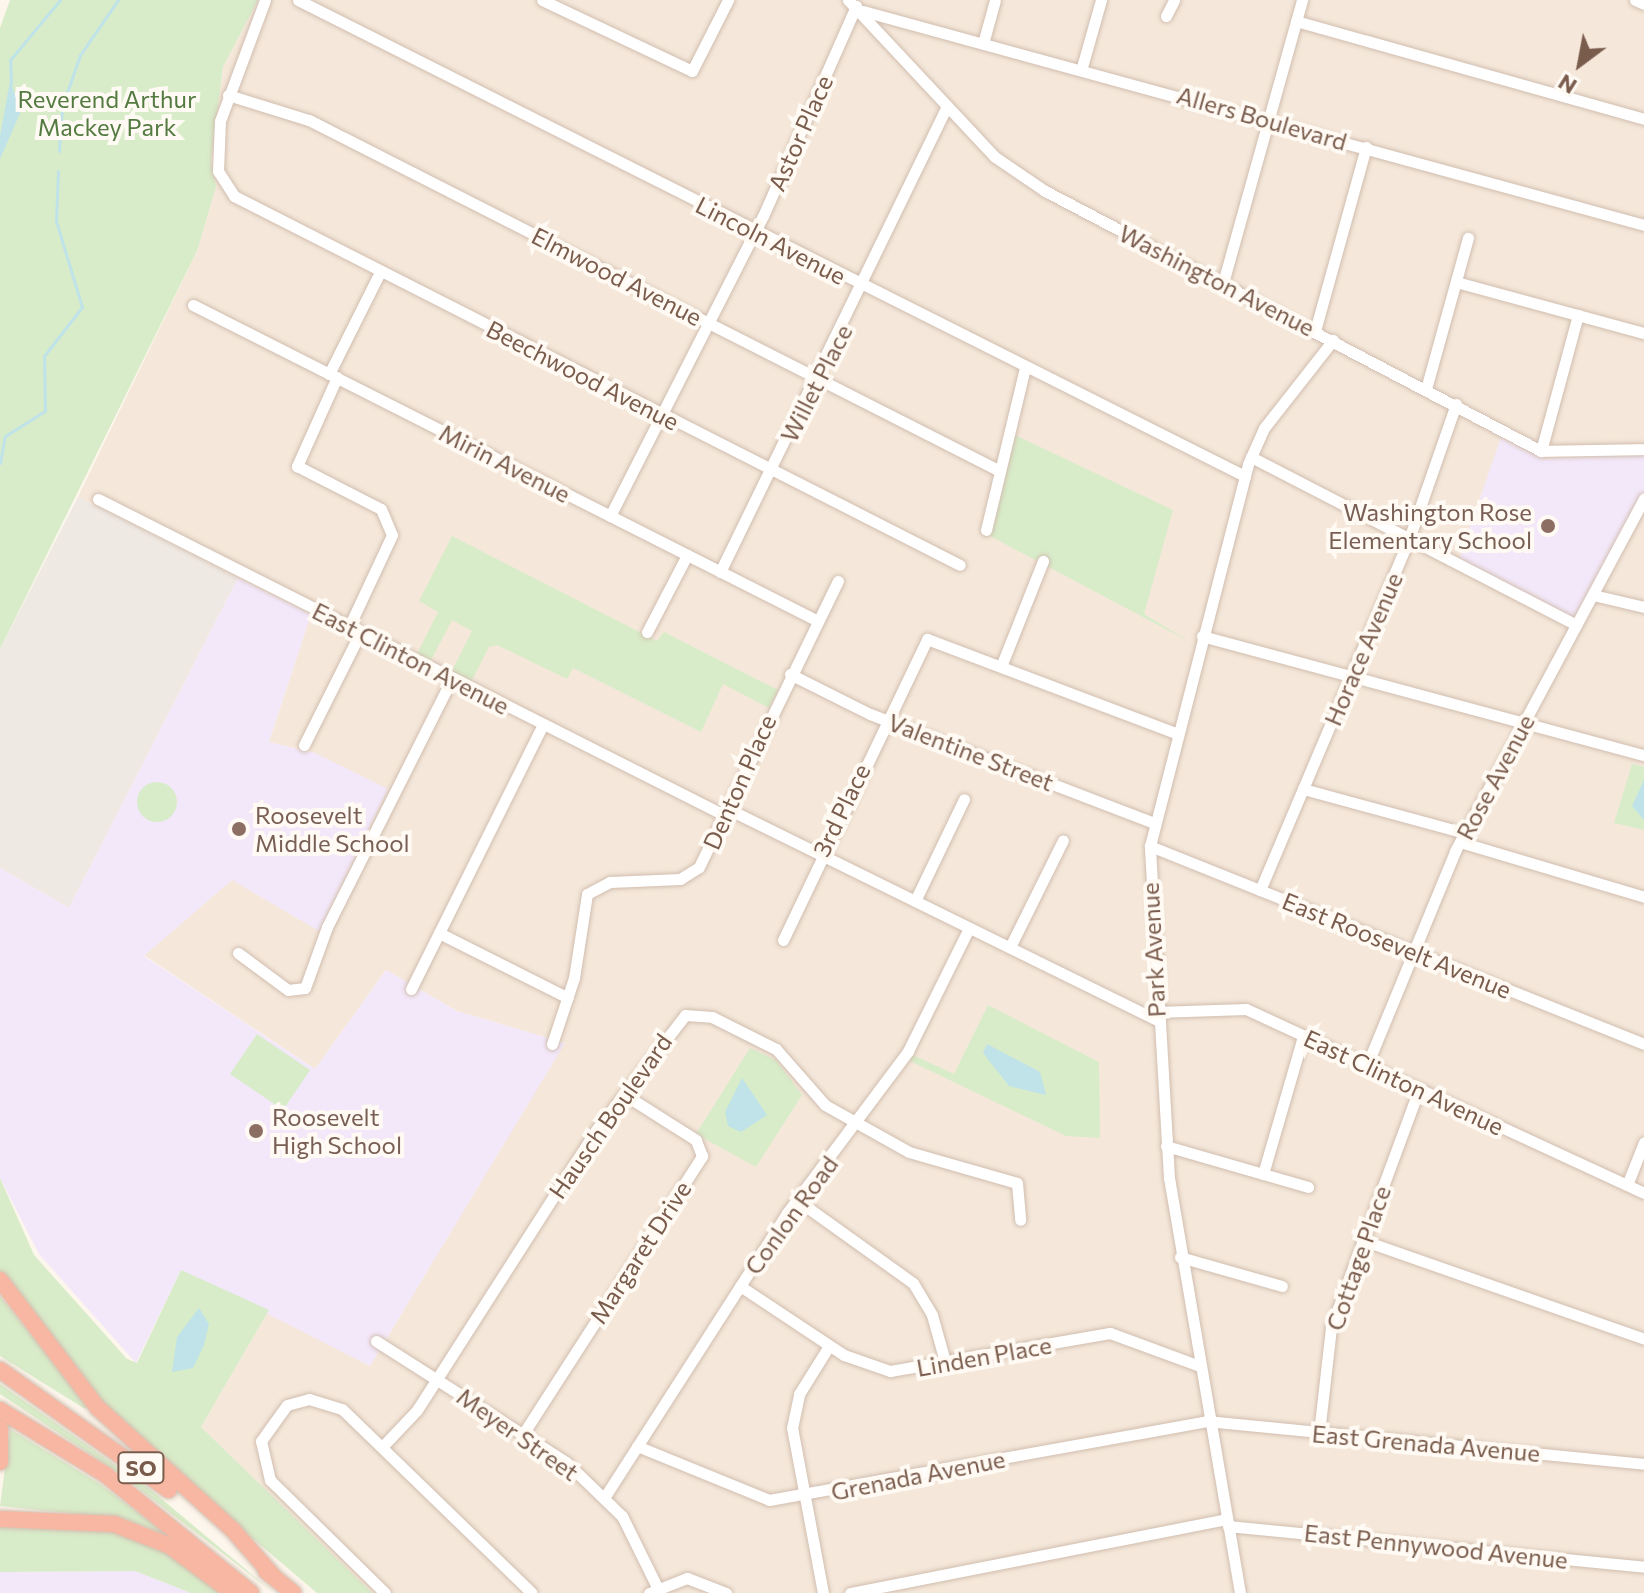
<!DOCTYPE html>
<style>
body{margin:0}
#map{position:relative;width:1644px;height:1593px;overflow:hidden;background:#fdf6ec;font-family:Commissioner,sans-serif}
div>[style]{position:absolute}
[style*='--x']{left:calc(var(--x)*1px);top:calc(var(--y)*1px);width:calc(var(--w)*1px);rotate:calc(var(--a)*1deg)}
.residential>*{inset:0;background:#f5e8da}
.industrial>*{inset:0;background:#efe9e4}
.education>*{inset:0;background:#f3e8fa}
.green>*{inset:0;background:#d8ecc9}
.round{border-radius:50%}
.water>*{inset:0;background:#bfe3e8}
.stream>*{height:3px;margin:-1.5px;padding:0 1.5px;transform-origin:1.5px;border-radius:1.5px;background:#bfe3e8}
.roads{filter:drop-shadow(0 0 2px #d1beb0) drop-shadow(0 0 2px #d1beb0)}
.minor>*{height:11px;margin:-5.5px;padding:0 5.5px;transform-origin:5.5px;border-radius:5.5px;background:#fff}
.highway>*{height:16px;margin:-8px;padding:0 8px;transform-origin:8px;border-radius:8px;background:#f7b7a3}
.dots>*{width:22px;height:22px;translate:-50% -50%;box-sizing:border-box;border:4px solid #fffaf3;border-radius:50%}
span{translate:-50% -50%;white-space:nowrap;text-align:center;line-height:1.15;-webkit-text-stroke:8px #fffaf3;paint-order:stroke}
.shield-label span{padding:2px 6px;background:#fffaf3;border:2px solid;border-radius:6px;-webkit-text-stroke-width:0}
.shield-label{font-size:22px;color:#7a5c4d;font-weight:700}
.park-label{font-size:24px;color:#537a41}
.street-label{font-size:24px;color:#7a5c4d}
.education-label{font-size:24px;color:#785e54}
.right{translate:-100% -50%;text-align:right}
.left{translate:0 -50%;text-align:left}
.north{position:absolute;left:1540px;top:24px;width:80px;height:80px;-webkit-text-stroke:6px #fffaf3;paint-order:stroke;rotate:212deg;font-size:22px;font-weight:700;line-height:32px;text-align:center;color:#7a5c4d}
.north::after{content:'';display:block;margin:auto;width:28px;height:36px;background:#7a5c4d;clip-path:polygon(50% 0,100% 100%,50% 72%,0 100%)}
</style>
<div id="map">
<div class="residential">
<i style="clip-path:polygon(258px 0,1644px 0,1644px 1593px,368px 1593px,201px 1427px,269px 1310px,370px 1366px,564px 1043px,457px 1011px,386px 970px,315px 1069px,144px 955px,232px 880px,315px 753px,269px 742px,311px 614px,78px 497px,197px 251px,216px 187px,211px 161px,223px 67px)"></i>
</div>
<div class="industrial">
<i style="clip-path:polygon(78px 497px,238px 578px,69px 908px,0 868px,0 649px)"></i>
</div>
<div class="education">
<i style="clip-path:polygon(1501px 437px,1543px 459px,1644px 454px,1644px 493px,1574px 620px,1459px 559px)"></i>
<i style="clip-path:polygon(238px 578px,311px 614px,269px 742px,315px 753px,388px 789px,319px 931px,232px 880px,144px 956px,315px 1069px,386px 970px,457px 1011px,565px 1043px,370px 1366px,181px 1270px,136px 1363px,39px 1254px,0 1178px,0 868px,69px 908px)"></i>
<i style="clip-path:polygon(135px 1571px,191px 1593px,0 1593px,0 1572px)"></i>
</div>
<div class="green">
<i style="clip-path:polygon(10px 0,258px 0,223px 67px,211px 161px,216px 187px,197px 251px,0 649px,0 28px)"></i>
<i style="clip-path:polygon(1015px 435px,1173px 510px,1144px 614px,1190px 642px,990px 536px)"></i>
<i style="clip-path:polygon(452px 536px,657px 641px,664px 632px,778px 690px,769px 708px,723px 684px,701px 732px,573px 668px,567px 679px,497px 645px,489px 647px,470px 684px,451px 673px,472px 631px,452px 620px,430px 662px,416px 656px,438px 612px,419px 601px)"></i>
<i style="clip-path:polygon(1632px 764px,1644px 767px,1644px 830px,1614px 823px)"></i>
<i class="round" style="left:137px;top:782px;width:40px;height:40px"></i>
<i style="clip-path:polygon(988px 1005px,1099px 1062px,1100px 1138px,1066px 1136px,910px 1061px,913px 1055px,954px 1074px)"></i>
<i style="clip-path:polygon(257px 1034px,310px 1070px,283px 1110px,230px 1074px)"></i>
<i style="clip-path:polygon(750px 1048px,776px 1060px,802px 1095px,756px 1167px,696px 1134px)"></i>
<i style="clip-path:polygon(0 1178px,34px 1255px,127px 1359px,137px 1363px,181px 1270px,269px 1310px,201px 1427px,372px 1593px,317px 1593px,126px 1431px,0 1274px)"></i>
<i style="clip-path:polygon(0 1296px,88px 1406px,85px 1409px,0 1356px)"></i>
<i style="clip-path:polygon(0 1384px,151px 1490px,274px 1593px,120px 1474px,0 1394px)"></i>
<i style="clip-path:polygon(10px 1429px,100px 1484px,169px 1536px,125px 1519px,0 1506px)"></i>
<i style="clip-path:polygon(0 1521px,105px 1529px,160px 1548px,222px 1593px,191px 1593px,135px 1571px,0 1572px)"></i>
</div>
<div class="water">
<i style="clip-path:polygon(10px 81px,21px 111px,0 159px,0 136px)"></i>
<i style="clip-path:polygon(1644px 780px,1644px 820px,1632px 806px)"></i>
<i style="clip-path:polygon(987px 1044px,1040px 1072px,1046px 1095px,1009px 1086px,983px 1053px)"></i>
<i style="clip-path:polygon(742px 1078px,767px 1115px,741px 1132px,728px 1126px,725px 1112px)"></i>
<i style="clip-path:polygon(199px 1308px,209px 1324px,204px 1345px,193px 1368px,172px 1372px,177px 1337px)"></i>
</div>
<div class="stream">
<i style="--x:11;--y:84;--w:24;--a:-92"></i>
<i style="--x:10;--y:60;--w:78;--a:-50.2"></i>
<i style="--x:59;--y:151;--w:44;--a:-86.1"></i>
<i style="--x:62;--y:107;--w:55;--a:-70.9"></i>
<i style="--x:80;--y:55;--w:67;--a:-55.4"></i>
<i style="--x:0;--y:463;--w:27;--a:-80"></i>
<i style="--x:5;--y:436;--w:47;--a:-32"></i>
<i style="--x:45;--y:411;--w:55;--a:-91"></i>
<i style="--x:44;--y:356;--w:62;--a:-52.2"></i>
<i style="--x:82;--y:307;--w:90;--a:-106.8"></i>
<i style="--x:56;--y:221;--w:50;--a:-87.7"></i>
</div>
<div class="roads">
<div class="minor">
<i style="--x:265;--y:0;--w:129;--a:110.4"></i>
<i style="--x:220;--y:121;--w:50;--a:92.3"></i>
<i style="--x:218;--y:171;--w:30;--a:57"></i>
<i style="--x:234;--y:196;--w:814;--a:26.94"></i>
<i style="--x:298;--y:0;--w:1060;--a:26.69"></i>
<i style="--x:542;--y:0;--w:166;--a:25.3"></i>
<i style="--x:692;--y:71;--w:80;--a:-63.1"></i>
<i style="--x:848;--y:0;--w:215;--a:46.9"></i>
<i style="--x:995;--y:157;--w:60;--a:34.2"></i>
<i style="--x:1045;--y:191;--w:560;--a:27.66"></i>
<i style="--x:1541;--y:451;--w:103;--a:-1.1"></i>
<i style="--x:1635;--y:0;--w:10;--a:24"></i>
<i style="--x:863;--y:11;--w:810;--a:15.32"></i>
<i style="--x:1166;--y:16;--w:18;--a:-63"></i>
<i style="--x:1296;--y:21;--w:362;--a:15.7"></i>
<i style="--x:984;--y:40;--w:41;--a:-74.6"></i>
<i style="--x:1082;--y:67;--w:70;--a:-74.2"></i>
<i style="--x:228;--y:95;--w:85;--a:17.2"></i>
<i style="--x:309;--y:120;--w:775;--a:26.93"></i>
<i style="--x:1456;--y:282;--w:195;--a:15.2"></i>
<i style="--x:1223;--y:283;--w:294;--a:-74.4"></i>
<i style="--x:193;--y:305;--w:700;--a:26.82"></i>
<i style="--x:1315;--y:331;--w:191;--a:-74.5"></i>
<i style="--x:329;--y:374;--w:114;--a:-63.4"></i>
<i style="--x:337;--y:377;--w:98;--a:114.2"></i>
<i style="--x:297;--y:466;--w:94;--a:27.1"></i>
<i style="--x:381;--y:509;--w:28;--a:67"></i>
<i style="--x:392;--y:535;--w:102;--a:115.1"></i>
<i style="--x:1426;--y:389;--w:157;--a:-74.5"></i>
<i style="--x:1541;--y:451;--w:141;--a:-74.8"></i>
<i style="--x:1251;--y:457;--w:366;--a:27.3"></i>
<i style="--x:98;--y:499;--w:701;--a:26.78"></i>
<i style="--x:610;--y:516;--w:337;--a:-63"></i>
<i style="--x:763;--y:216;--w:230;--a:-66.1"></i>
<i style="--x:986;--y:530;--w:167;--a:-76.5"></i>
<i style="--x:720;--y:572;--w:518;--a:-64.03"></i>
<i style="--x:1593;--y:595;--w:52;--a:13.2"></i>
<i style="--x:647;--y:632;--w:87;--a:-62.5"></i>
<i style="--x:1202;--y:636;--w:458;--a:15.1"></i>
<i style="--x:1002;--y:664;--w:111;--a:-68.3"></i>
<i style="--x:790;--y:674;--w:89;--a:26.6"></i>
<i style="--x:870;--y:714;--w:304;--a:21"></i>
<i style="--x:304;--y:745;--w:125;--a:-63.4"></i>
<i style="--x:1303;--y:789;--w:168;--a:15.2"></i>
<i style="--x:726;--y:808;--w:480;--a:26.2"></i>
<i style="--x:1460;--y:842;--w:192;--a:16.6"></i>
<i style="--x:1150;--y:846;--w:532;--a:21.84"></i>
<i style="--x:1260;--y:890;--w:381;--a:-67"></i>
<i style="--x:1409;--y:539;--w:143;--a:-70.8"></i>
<i style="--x:915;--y:901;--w:113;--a:-64.3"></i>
<i style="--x:439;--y:933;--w:144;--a:26.7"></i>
<i style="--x:783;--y:940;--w:334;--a:-64.4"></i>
<i style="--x:927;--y:639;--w:266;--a:20.7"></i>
<i style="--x:1010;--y:947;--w:119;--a:-63.6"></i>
<i style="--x:238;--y:953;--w:62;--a:36.5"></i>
<i style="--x:288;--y:990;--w:17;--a:-7"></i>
<i style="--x:305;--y:988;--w:65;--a:-70.2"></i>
<i style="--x:327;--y:927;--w:278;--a:-63.3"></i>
<i style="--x:411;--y:989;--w:296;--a:-63.5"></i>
<i style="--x:1156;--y:1012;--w:90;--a:-1.9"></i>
<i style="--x:1246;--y:1009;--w:438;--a:24.8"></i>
<i style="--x:552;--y:1044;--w:70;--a:-71.6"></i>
<i style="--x:574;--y:978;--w:85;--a:-81.2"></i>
<i style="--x:587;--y:894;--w:26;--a:-28"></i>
<i style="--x:610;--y:882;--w:70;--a:-2.5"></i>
<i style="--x:680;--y:879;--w:22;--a:-32"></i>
<i style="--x:699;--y:867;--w:318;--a:-64.1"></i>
<i style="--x:1367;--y:1065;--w:231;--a:-67.6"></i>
<i style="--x:1455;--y:851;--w:400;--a:-61.8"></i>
<i style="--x:1166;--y:1146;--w:148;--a:16.1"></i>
<i style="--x:1263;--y:1174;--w:144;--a:-73.8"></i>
<i style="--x:1627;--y:1185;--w:46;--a:-68.4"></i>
<i style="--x:797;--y:1200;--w:143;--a:35.6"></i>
<i style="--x:913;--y:1283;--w:37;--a:59"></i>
<i style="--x:932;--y:1315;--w:52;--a:74.4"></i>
<i style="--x:1362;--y:1240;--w:299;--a:19.3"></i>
<i style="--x:1180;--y:1257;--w:106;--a:15.9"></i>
<i style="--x:740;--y:1286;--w:125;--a:33.6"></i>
<i style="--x:844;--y:1355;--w:49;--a:19.2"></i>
<i style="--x:890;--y:1371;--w:223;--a:-9.8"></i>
<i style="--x:1110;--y:1333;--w:93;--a:20.2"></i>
<i style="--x:376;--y:1341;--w:225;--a:32.5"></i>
<i style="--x:566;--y:1462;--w:78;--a:44"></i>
<i style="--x:622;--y:1516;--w:86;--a:63.7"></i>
<i style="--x:1319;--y:1433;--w:107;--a:-83.5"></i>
<i style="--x:1331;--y:1327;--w:254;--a:-69.7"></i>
<i style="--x:523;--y:1434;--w:331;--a:-57.2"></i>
<i style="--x:702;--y:1156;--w:17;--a:-111"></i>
<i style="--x:696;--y:1140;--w:84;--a:-147.6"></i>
<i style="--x:637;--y:1446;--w:143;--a:22.2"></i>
<i style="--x:769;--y:1500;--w:445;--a:-10.2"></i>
<i style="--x:1207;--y:1421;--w:439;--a:5.6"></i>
<i style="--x:382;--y:1447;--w:51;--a:-46.6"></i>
<i style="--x:417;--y:1410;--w:334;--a:-57.4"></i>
<i style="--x:597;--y:1129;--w:144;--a:-52.3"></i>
<i style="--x:685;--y:1015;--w:27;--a:4"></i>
<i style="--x:712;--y:1017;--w:72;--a:26.6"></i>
<i style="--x:776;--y:1049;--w:74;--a:48.8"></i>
<i style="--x:825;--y:1105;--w:96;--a:29.2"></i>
<i style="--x:909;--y:1152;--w:112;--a:16"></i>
<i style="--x:1017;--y:1183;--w:37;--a:85"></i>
<i style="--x:604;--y:1498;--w:339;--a:-57.3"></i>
<i style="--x:787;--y:1213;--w:202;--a:-53.2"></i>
<i style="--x:908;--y:1051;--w:137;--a:-63.6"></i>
<i style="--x:1228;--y:1526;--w:418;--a:5.6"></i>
<i style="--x:385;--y:1593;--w:161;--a:-135.5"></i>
<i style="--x:270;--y:1480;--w:40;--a:-103"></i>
<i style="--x:261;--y:1441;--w:44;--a:-54.2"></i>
<i style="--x:287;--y:1405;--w:23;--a:-15"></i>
<i style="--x:309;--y:1399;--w:34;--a:17"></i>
<i style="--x:342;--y:1409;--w:264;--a:44.1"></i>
<i style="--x:649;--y:1593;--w:41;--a:-21.5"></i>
<i style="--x:687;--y:1578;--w:42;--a:21"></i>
<i style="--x:823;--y:1593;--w:168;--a:-100.6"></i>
<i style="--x:792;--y:1428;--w:35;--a:-78"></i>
<i style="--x:799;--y:1394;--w:57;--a:-58"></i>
<i style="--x:850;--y:1593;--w:383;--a:-11.1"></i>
<i style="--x:1240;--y:1593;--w:421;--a:-99.7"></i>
<i style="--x:1169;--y:1178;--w:333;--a:-93.3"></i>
<i style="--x:1150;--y:846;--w:394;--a:-75.6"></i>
<i style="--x:1248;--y:464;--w:39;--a:-66"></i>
<i style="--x:1264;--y:428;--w:112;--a:-51.9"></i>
</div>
<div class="highway">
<i style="--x:0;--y:1280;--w:161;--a:52.6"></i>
<i style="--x:98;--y:1408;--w:181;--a:42.1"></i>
<i style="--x:232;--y:1529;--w:64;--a:48.8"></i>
<i style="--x:0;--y:1370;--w:207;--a:35.4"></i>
<i style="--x:0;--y:1410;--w:124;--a:31.5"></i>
<i style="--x:106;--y:1475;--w:187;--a:39.1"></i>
<i style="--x:0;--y:1428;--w:34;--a:90"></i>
<i style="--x:0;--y:1519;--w:114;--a:2.5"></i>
<i style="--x:114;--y:1524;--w:60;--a:21.4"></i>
<i style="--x:170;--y:1546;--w:79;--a:36.7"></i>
<i style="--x:266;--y:1571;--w:35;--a:39"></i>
</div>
</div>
<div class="dots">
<i style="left:1548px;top:526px;background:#8d6e63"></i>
<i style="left:239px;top:829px;background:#8d6e63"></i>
<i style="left:256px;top:1131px;background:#8d6e63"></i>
</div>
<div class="shield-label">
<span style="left:141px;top:1468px">SO</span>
</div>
<div class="park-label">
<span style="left:107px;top:113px">Reverend Arthur<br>Mackey Park</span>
</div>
<div class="street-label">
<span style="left:1262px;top:118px;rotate:16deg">Allers Boulevard</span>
<span style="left:800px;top:133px;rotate:-66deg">Astor Place</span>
<span style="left:771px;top:240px;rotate:27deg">Lincoln Avenue</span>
<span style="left:617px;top:276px;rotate:27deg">Elmwood Avenue</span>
<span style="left:1217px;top:280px;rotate:27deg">Washington Avenue</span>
<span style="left:583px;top:375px;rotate:27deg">Beechwood Avenue</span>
<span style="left:816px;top:383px;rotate:-63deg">Willet Place</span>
<span style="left:505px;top:463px;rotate:27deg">Mirin Avenue</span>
<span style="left:1363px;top:649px;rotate:-67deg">Horace Avenue</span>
<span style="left:411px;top:658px;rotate:27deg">East Clinton Avenue</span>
<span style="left:971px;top:752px;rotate:21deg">Valentine Street</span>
<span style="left:1495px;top:777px;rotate:-62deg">Rose Avenue</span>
<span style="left:739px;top:782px;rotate:-66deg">Denton Place</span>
<span style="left:841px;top:810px;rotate:-64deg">3rd Place</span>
<span style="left:1397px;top:945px;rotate:22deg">East Roosevelt Avenue</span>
<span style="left:1153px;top:950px;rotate:-93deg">Park Avenue</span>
<span style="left:1404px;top:1082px;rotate:25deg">East Clinton Avenue</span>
<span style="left:610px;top:1116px;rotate:-55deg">Hausch Boulevard</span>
<span style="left:791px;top:1215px;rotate:-54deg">Conlon Road</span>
<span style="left:640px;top:1252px;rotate:-57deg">Margaret Drive</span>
<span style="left:1358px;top:1258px;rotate:-71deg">Cottage Place</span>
<span style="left:984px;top:1356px;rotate:-10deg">Linden Place</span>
<span style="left:518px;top:1434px;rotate:35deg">Meyer Street</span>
<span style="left:1426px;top:1443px;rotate:5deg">East Grenada Avenue</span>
<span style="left:918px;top:1475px;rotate:-11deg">Grenada Avenue</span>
<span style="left:1436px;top:1546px;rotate:6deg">East Pennywood Avenue</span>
</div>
<div class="education-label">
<span class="right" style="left:1532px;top:526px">Washington Rose<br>Elementary School</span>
<span class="left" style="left:255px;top:829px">Roosevelt<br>Middle School</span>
<span class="left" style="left:272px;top:1131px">Roosevelt<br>High School</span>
</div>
<div class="north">N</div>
</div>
